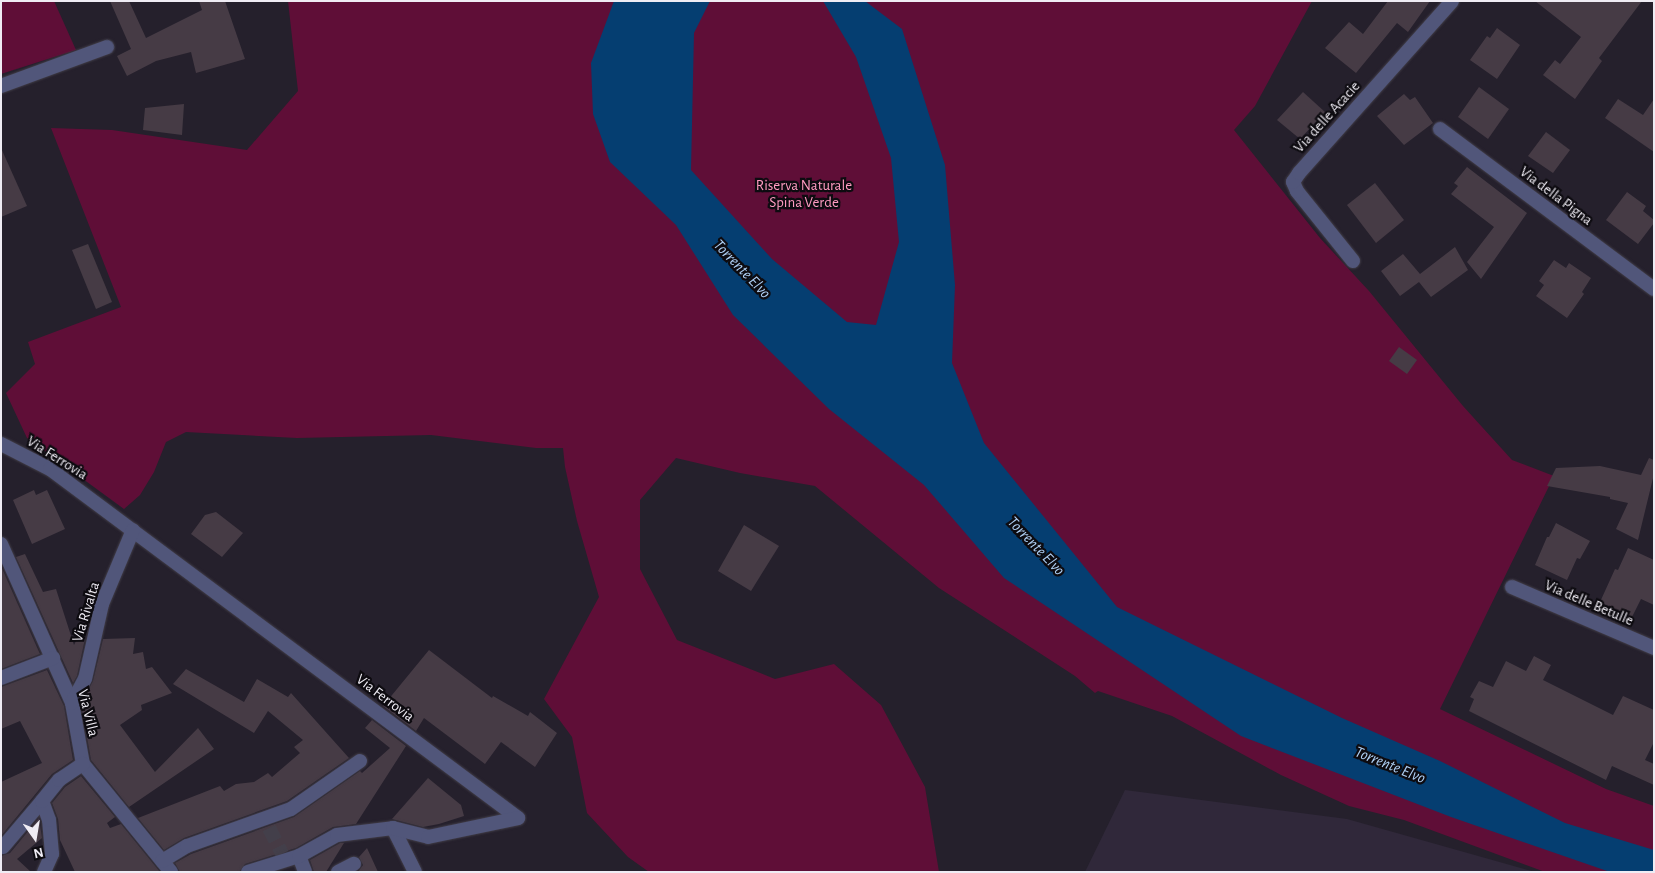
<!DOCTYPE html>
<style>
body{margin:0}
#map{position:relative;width:1655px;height:873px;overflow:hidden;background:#25202c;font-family:"Alegreya Sans",sans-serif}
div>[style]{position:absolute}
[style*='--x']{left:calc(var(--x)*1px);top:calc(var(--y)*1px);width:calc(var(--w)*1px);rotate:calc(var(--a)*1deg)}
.built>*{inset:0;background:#30283a}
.green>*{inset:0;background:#5f0e37}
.water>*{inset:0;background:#053e71}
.building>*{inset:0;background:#463b45}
.pedestrian-tunnel>*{height:14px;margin-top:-7px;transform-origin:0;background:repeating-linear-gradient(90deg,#433f4a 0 14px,transparent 0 21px)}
.roads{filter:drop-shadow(0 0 1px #413d48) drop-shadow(0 0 1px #413d48)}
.minor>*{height:14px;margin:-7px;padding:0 7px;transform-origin:7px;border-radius:7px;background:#51567a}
span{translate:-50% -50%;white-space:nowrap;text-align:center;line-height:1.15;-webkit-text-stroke:4.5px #0d0b10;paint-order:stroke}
.street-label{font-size:15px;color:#efecf4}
.park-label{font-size:15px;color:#ff9bc1}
.water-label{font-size:16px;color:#afd0f5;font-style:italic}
.frame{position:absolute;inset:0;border:2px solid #efecf4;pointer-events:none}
.north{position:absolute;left:10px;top:813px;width:50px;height:50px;-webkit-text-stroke:4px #0d0b10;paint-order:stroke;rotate:167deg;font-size:14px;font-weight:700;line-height:20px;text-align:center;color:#efecf4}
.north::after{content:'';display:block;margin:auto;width:18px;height:22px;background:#efecf4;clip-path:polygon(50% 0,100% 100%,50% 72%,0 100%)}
</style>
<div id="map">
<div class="built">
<i style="clip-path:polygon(1125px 790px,1347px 819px,1535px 872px,1085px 872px)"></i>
</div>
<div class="green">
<i style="clip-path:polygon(1px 1px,54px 1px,76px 50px,1px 74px)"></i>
<i style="clip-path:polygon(288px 1px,1312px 1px,1255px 106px,1234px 130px,1320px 238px,1369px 291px,1463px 406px,1512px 460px,1554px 476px,1440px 709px,1606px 789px,1654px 806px,1654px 872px,1545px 872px,1404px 820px,1349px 806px,1281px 775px,1172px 716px,1098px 691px,1095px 693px,1075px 676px,939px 588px,815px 486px,740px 473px,676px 458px,640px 500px,640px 569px,677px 640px,775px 679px,834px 664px,881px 705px,925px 787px,939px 872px,649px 872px,628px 857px,587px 813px,572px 737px,544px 699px,599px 597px,577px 521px,565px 467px,563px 448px,536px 448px,431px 435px,297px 438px,186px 432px,166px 442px,154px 472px,140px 495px,124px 509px,27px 438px,6px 393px,35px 364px,28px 342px,121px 307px,51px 128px,112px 130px,247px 150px,298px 91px)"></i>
</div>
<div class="water">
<i style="clip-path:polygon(614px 1px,710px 1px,694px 33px,691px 170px,772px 259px,847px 322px,876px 325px,899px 242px,891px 158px,856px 57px,823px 1px,865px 1px,902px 29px,945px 165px,955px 285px,952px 363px,984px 443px,1117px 607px,1342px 718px,1440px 761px,1565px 823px,1654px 850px,1654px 872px,1610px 872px,1451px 817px,1241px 736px,1004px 578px,924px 485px,829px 409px,733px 315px,676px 225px,610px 162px,593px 114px,591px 63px)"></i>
</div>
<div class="building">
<i style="clip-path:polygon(110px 1px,129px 1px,146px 38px,202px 10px,199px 1px,225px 1px,245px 59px,196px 73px,191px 52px,156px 61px,127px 76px,117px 56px,131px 49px)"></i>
<i style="clip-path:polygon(1388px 1px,1430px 1px,1408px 32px,1397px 23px,1356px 73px,1325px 48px,1349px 22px,1363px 34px)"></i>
<i style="clip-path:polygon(1535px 1px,1642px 1px,1599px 58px,1602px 61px,1575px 99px,1543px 75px,1555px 60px,1560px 64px,1581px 37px)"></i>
<i style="clip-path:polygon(1497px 28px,1520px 45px,1497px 79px,1470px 60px,1487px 36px,1490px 38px)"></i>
<i style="clip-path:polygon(1479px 87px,1509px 109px,1488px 139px,1458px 117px)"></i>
<i style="clip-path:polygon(1303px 92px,1325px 112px,1300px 139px,1277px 120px)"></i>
<i style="clip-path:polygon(1404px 94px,1410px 100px,1415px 97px,1433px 123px,1404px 145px,1377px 116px)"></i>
<i style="clip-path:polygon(1618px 99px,1643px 115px,1654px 99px,1654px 152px,1605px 118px)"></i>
<i style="clip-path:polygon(184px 104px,182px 135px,143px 130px,145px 108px)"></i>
<i style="clip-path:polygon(1546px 132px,1570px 150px,1553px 173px,1528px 156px)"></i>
<i style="clip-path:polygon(1px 148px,27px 206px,1px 217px)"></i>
<i style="clip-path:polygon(1467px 167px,1527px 213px,1481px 279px,1467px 262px,1494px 227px,1451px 194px,1458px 186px,1454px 183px)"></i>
<i style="clip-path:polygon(1375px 183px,1404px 220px,1376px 243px,1347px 205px)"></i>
<i style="clip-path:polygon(1627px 192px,1646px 206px,1643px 211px,1654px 220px,1654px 223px,1638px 244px,1606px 220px)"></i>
<i style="clip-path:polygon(88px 244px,112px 302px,96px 309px,72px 250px)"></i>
<i style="clip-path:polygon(1455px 247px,1468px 270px,1431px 297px,1419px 282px,1400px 296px,1381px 271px,1403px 254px,1420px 274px)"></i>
<i style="clip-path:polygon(1554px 260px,1566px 268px,1569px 263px,1591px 278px,1582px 292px,1584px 294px,1567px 318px,1536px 296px,1544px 285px,1539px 281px)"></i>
<i style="clip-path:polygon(1399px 347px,1417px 360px,1407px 374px,1389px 361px)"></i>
<i style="clip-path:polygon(1649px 458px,1654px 460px,1654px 474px,1638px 540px,1616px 529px,1628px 503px,1610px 499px,1610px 497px,1547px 486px,1556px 468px,1600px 466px,1641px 475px)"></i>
<i style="clip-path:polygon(34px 490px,36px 495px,47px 490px,65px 529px,32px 544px,13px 500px)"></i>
<i style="clip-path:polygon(216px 512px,243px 533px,222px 557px,191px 534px,205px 515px)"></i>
<i style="clip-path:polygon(1556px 523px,1590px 541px,1580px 559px,1577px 558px,1567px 580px,1535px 565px,1547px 537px,1549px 537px)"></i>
<i style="clip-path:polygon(744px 525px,779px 546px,751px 591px,718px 571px)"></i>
<i style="clip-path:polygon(1628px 548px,1654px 560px,1654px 605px,1641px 599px,1632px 617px,1600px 602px,1615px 569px,1618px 570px)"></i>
<i style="clip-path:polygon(25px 554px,43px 592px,56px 589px,74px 645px,77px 639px,85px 639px,77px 676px,73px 683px,16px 557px)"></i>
<i style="clip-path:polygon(1px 566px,40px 654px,1px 669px)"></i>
<i style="clip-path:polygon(135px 638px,133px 654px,143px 652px,146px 669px,152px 667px,172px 693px,141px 705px,142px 710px,120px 725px,155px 772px,198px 728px,214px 749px,129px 807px,91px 760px,81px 704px,93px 681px,103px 639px)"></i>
<i style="clip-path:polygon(429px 650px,492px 698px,493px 696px,528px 716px,530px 712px,557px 733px,535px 767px,501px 742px,485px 764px,424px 718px,416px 731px,383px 706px)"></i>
<i style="clip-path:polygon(1534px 656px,1551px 665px,1543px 680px,1613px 715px,1623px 696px,1654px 710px,1654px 742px,1645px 760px,1654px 764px,1654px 785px,1612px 766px,1606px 780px,1469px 711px,1474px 699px,1470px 697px,1479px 681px,1493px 687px,1506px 661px,1526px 671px)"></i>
<i style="clip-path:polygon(186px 669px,244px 702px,257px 679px,288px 697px,291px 693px,349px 758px,287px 801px,184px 838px,164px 850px,138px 818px,220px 786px,224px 791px,236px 784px,254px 782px,268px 773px,272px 777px,300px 753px,294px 747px,303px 740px,268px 711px,254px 733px,173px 684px)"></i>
<i style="clip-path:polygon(47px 670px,64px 706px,73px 760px,52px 774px,1px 836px,1px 782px,42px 763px,20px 721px,1px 729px,1px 687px)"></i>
<i style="clip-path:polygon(372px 720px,406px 746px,356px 824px,333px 827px,296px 848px,245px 864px,239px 872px,180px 872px,175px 863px,191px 854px,294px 817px,360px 771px,362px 773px,390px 748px,365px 728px)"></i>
<i style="clip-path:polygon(81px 776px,115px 817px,107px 823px,110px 828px,121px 824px,160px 872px,75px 872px,60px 840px,58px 819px,52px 803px,65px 787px)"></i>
<i style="clip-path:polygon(428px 778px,461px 805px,464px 816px,439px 824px,423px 827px,392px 819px)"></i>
<i style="clip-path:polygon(39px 818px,42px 838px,17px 859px,31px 872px,1px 872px,1px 856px,10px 853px)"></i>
<i style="clip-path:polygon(340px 843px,344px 843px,326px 872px,314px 872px,310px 860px)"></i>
<i style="clip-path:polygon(367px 848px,378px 872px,358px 872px,363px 865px,359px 857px)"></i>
</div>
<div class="pedestrian-tunnel">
<i style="--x:269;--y:828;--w:29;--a:63"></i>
</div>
<div class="roads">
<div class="minor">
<i style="--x:1;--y:86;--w:113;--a:-20.2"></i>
<i style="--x:1440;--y:129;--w:267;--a:36.8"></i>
<i style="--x:1353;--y:261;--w:90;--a:-128.7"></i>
<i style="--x:1297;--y:191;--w:10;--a:-114"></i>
<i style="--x:1293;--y:182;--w:11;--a:-56"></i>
<i style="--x:1299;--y:173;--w:230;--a:-48.3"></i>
<i style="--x:1;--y:444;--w:55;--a:27"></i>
<i style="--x:50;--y:469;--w:584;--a:36.71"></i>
<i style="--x:1;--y:544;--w:174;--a:65.9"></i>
<i style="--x:72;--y:703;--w:62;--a:79.8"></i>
<i style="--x:83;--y:764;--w:139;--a:50.8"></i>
<i style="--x:1512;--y:587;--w:155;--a:23.2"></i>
<i style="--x:1;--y:678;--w:56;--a:-21"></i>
<i style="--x:72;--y:703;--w:27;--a:-62"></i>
<i style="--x:85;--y:679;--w:77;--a:-77.2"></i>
<i style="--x:102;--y:604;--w:80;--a:-67.3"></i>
<i style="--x:393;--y:828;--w:49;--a:63.4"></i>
<i style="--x:3;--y:847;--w:60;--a:-49.7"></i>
<i style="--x:299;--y:856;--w:17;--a:69"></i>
<i style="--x:162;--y:861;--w:29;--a:-31"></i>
<i style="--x:187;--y:846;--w:110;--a:-19.6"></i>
<i style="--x:291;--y:809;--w:84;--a:-34.8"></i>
<i style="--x:44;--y:872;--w:20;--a:-66"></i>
<i style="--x:52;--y:854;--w:34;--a:-95"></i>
<i style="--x:49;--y:820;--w:20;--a:-110"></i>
<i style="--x:42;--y:801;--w:27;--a:-51"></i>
<i style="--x:59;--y:780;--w:29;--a:-34"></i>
<i style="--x:248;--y:872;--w:53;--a:-17.4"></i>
<i style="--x:299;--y:856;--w:43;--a:-28.9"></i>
<i style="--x:337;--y:835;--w:56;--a:-7.1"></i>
<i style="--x:393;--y:828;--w:36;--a:14"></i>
<i style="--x:428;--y:837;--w:92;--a:-11.9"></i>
<i style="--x:338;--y:872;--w:18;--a:-27"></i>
</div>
</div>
<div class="street-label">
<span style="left:1327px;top:117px;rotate:-48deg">Via delle Acacie</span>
<span style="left:1556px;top:196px;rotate:37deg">Via della Pigna</span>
<span style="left:57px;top:458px;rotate:32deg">Via Ferrovia</span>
<span style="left:1589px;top:603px;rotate:23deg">Via delle Betulle</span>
<span style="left:86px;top:612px;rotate:-73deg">Via Rivalta</span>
<span style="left:385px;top:698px;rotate:37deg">Via Ferrovia</span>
<span style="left:88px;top:713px;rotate:76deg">Via Villa</span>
</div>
<div class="park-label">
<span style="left:804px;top:194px">Riserva Naturale<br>Spina Verde</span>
</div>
<div class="water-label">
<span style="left:742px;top:269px;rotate:46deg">Torrente Elvo</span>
<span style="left:1036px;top:546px;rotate:46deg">Torrente Elvo</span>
<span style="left:1390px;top:765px;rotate:22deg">Torrente Elvo</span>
</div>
<div class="frame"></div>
<div class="north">N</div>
</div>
